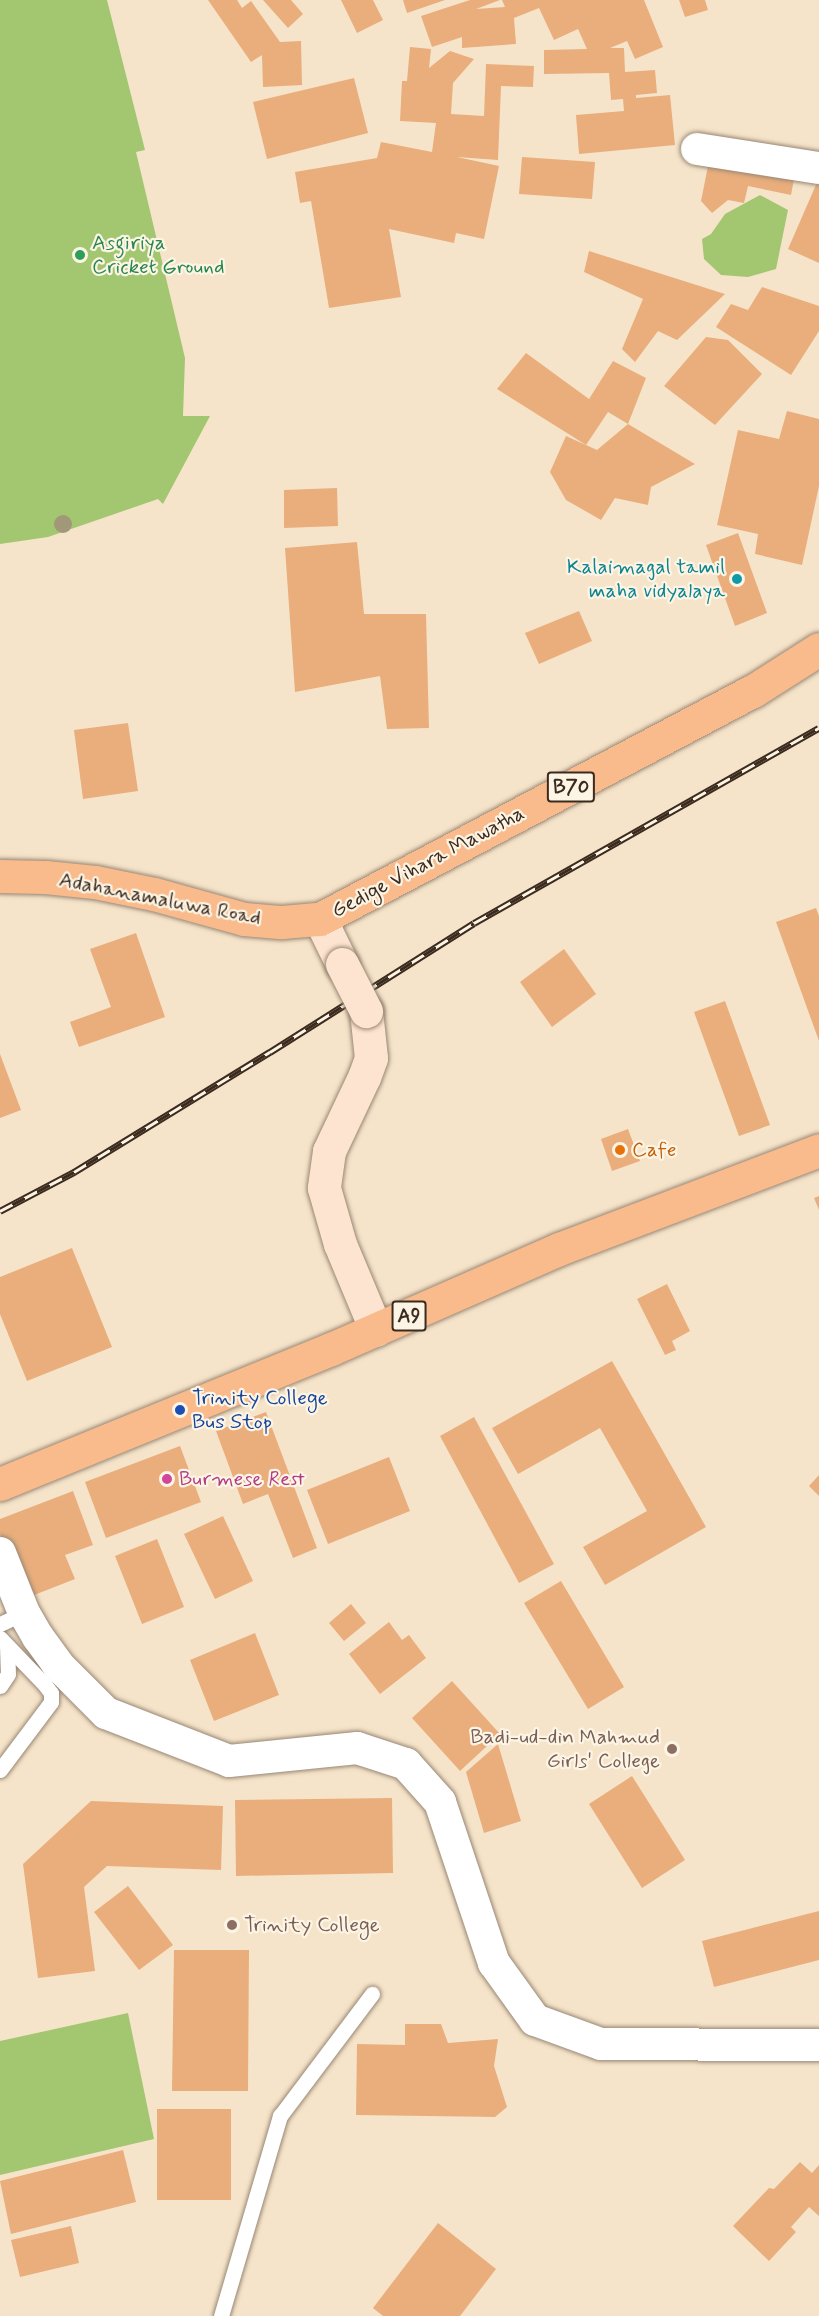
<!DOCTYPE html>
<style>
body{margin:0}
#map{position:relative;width:819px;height:2316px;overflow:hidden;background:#f6e4ca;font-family:Mynerve,sans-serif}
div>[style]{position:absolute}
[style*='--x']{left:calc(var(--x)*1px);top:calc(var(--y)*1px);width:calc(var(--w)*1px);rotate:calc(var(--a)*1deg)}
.green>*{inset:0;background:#a3c771}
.building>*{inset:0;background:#e9ae7c}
.roads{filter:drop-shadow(0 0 2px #988774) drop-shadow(0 0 2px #988774)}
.lane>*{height:15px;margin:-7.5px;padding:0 7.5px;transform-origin:7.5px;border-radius:7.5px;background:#fff}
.street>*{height:32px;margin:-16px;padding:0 16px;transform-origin:16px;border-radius:16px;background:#fff}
.secondary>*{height:33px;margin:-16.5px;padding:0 16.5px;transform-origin:16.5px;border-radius:16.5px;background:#fde4d1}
.primary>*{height:33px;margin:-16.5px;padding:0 16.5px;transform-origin:16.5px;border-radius:16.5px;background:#fabb8c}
.highway>*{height:33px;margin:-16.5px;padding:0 16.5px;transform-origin:16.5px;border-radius:16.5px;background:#fabb8c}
.rail>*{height:7px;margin-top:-3.5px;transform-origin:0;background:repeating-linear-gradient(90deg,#fcf5e5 0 14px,#3b2a1e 0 28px);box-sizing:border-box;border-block:2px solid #3b2a1e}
.bridges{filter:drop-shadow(0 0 2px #988774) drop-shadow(0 0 2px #988774)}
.secondary-bridge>*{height:33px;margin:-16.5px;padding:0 16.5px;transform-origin:16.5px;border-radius:16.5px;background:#fde4d1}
.trees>*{width:18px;height:18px;margin:-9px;border-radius:50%;background:#a09879}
.dots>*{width:16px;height:16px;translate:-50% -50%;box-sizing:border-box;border:3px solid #fcf5e5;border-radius:50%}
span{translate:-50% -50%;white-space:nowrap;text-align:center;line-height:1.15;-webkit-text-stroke:4.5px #fcf5e5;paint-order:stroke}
.shield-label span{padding:2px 4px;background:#fcf5e5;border:2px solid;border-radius:4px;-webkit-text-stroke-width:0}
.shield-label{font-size:20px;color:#3b2a1e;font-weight:700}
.leisure-label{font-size:21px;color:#27864d}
.left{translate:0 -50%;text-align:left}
.culture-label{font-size:21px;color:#0d838f}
.right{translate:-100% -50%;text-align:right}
.street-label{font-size:21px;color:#3b2a1e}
.food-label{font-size:21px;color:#c56008}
.transit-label{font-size:21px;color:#164399}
.hotel-label{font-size:21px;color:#b23c85}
.education-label{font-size:21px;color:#785e54}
</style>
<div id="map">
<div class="green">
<i style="clip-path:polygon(0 0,107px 0,145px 150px,136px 152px,185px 358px,183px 416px,210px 416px,163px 504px,158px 499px,48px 537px,0 544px)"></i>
<i style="clip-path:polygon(760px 195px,788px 210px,776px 269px,748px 277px,721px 275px,704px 259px,702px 239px,711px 234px,725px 214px)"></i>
<i style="clip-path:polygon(128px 2013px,154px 2139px,0 2175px,0 2041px)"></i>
</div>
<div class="building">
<i style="clip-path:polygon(208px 0,237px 0,242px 8px,251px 1px,280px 42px,301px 41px,302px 85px,263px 87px,262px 55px,251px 62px)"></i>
<i style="clip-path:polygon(263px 0,291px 0,303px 14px,288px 28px)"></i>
<i style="clip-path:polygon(341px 0,373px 0,383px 20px,357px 33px)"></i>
<i style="clip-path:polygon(403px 0,445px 0,407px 13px)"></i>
<i style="clip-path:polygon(470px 0,500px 0,476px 9px,505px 7px,502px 0,644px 0,663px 47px,635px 59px,627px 41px,610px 48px,624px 48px,625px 72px,655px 70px,657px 93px,636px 95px,636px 98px,670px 95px,675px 145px,579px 154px,576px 115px,624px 111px,623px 99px,611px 100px,609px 73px,544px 74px,544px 50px,587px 49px,578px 29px,554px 40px,539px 8px,514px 18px,516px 44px,462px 48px,462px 37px,432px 47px,421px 16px)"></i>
<i style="clip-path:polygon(679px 0,705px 0,708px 10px,685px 17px)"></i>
<i style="clip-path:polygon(410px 47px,431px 49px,429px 68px,450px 51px,474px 59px,453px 83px,451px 114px,484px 116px,486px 64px,534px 66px,533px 87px,501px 86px,498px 160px,457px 157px,499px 166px,484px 239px,456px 233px,454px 243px,389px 229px,401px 297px,329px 308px,311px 201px,300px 203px,295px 172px,377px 158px,381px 142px,432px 152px,436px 123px,400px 121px,402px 81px,407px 81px)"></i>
<i style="clip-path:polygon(354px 78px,368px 133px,267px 159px,253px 102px)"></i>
<i style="clip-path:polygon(522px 157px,595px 162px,592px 199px,519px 194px)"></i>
<i style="clip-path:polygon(709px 161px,794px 179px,791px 195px,748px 186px,744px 203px,728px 200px,712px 213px,701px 201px)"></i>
<i style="clip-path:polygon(819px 178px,819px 263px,788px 249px)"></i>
<i style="clip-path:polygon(589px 251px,725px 294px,677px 340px,658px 331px,635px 362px,622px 349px,643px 299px,584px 272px)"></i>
<i style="clip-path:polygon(762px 287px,819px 306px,819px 331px,791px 375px,716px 327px,731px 304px,748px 310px)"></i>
<i style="clip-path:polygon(706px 337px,728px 340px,762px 374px,715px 425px,664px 386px)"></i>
<i style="clip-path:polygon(526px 353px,589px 399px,613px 361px,646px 378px,628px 424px,608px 412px,586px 445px,497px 389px)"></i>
<i style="clip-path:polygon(787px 411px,819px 419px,819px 486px,802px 565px,755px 554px,758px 534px,717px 525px,738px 430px,779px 439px)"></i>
<i style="clip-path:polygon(628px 424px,695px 464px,651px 487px,648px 505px,615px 498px,601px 520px,566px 500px,550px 472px,566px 436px,597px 450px)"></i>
<i style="clip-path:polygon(337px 488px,338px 526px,284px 528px,284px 490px)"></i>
<i style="clip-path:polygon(738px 533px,767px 613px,735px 626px,706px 545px)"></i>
<i style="clip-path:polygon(357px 542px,364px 614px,426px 614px,429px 728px,387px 729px,380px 676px,295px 692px,285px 548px)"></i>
<i style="clip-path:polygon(579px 611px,592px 641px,539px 664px,525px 633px)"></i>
<i style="clip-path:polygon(128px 723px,138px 791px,83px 799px,74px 730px)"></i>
<i style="clip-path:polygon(816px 908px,819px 916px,819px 1041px,776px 922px)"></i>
<i style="clip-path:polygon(136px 933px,165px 1017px,79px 1047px,70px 1022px,111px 1007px,90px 949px)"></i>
<i style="clip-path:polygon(564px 949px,596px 994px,552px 1027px,520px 982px)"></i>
<i style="clip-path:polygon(725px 1001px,770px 1125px,739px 1136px,694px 1012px)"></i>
<i style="clip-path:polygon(0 1054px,21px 1110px,0 1118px)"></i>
<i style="clip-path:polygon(628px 1129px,640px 1161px,612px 1171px,601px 1139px)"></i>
<i style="clip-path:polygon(819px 1196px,819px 1210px,814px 1198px)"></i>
<i style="clip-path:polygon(72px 1248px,112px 1347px,27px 1381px,0 1314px,0 1277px)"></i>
<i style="clip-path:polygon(667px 1284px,690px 1331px,672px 1341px,676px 1350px,665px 1355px,637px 1299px)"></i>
<i style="clip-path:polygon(612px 1361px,706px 1527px,605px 1585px,583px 1547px,647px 1511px,600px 1428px,518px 1474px,492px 1428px)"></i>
<i style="clip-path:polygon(266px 1412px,317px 1548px,293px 1558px,268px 1494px,243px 1504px,216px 1431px)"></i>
<i style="clip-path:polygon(474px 1417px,554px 1564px,519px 1583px,440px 1436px)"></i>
<i style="clip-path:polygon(180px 1446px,201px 1502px,106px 1538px,85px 1482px)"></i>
<i style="clip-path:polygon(389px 1457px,410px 1511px,328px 1544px,307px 1490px)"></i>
<i style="clip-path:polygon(819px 1475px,819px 1496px,809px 1486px)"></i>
<i style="clip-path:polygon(73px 1491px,93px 1545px,65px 1555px,75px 1579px,24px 1599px,0 1534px,0 1519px)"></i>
<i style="clip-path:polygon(223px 1516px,253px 1581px,215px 1599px,184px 1534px)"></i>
<i style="clip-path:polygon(157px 1539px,184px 1607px,142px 1624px,115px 1556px)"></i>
<i style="clip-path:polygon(561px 1581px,624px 1687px,588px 1709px,524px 1603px)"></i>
<i style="clip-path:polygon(351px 1604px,366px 1623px,344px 1641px,329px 1623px)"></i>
<i style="clip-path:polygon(389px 1622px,402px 1640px,409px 1635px,426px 1658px,380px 1694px,349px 1654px)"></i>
<i style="clip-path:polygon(255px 1633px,279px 1695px,214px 1721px,190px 1660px)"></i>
<i style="clip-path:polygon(452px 1681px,500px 1734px,460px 1771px,412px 1718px)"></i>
<i style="clip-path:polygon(498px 1744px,521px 1821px,484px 1833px,466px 1772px)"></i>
<i style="clip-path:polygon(632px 1776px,685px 1860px,642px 1888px,589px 1804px)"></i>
<i style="clip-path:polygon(392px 1798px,393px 1873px,236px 1876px,235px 1800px)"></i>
<i style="clip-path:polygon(91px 1801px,223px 1806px,221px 1870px,107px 1866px,84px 1887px,95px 1971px,38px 1978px,23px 1864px)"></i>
<i style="clip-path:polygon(128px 1886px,173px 1945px,139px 1970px,94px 1912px)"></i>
<i style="clip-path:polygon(819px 1911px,819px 1960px,714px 1987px,702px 1941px)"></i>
<i style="clip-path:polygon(174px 1950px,249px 1950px,248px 2091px,172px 2091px)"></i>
<i style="clip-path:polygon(405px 2024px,441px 2024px,448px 2043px,498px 2039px,494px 2066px,507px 2107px,495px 2117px,356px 2115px,357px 2044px,405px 2045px)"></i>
<i style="clip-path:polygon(157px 2109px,231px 2109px,231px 2200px,157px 2200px)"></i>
<i style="clip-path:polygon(123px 2150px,136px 2202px,11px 2234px,0 2181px)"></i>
<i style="clip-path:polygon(800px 2162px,812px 2173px,819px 2165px,819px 2216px,809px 2207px,791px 2227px,796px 2232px,769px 2261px,733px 2226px,769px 2188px,774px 2189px)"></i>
<i style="clip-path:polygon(438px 2223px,496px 2269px,460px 2316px,383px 2316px,373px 2308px)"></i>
<i style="clip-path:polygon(71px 2226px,79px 2263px,20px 2277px,11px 2240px)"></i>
</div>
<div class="roads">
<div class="lane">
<i style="--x:0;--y:1624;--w:26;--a:-25"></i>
<i style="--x:0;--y:1638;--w:65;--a:46.2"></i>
<i style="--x:45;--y:1685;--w:10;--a:53"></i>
<i style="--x:51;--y:1693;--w:9;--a:90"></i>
<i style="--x:51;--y:1702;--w:85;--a:126.9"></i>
<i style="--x:0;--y:1686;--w:14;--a:-56"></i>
<i style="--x:8;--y:1674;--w:27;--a:-92"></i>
<i style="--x:221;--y:2316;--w:209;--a:-73.6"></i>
<i style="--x:280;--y:2116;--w:153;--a:-53"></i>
</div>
<div class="street">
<i style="--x:697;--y:149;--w:123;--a:8.9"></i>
<i style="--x:0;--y:1553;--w:65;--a:68.2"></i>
<i style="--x:24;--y:1613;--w:28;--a:60"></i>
<i style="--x:38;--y:1637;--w:34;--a:54"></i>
<i style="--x:58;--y:1665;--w:68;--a:45"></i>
<i style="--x:106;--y:1713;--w:132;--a:21.3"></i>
<i style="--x:229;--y:1761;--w:129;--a:-5.8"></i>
<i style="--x:357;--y:1748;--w:52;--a:18.1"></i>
<i style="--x:406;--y:1764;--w:51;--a:48.2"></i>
<i style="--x:440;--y:1802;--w:170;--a:71.5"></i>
<i style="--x:494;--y:1963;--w:70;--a:54.3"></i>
<i style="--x:535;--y:2020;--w:70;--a:20"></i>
<i style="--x:601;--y:2044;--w:218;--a:0.3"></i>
</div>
<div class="secondary">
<i style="--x:320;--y:919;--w:50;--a:63.9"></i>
<i style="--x:366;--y:1011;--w:47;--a:83.9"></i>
<i style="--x:371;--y:1058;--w:20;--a:110"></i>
<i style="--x:364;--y:1077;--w:82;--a:115.3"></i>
<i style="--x:329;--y:1151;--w:37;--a:98"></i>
<i style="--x:324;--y:1188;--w:58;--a:74.1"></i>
<i style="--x:340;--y:1244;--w:93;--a:67.3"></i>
</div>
<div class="primary">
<i style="--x:0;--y:876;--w:45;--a:1.3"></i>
<i style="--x:45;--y:877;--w:50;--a:5.7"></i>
<i style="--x:95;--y:882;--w:60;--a:11.5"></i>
<i style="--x:154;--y:894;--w:93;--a:15.5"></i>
<i style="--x:244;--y:919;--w:38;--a:5"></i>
<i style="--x:282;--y:922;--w:38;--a:-5"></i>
<i style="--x:320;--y:919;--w:489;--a:-27.8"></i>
<i style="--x:753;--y:691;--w:78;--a:-32.5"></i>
</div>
<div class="highway">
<i style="--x:0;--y:1484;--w:357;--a:-22.2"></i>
<i style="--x:331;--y:1349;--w:249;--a:-23.7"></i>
<i style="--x:559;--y:1249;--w:278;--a:-20.8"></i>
</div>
</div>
<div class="rail">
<i style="--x:0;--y:1211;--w:84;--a:-27.8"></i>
<i style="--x:74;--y:1172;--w:230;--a:-31.5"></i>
<i style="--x:270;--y:1052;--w:241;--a:-32.3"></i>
<i style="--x:474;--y:923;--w:396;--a:-29.5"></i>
</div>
<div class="bridges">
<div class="secondary-bridge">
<i style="--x:342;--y:964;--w:53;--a:62.9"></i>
</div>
</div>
<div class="trees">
<i style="left:63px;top:524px"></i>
</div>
<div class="dots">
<i style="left:80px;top:255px;background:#2e9e5b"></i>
<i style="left:737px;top:579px;background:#0f9aa8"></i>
<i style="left:620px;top:1150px;background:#e8710a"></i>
<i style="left:180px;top:1410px;background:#1a4fb4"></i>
<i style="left:167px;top:1479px;background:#d1479c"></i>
<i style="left:672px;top:1749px;background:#8d6e63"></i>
<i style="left:232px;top:1925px;background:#8d6e63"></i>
</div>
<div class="shield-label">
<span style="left:571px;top:787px">B70</span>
<span style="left:409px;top:1316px">A9</span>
</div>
<div class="leisure-label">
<span class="left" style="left:92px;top:255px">Asgiriya<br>Cricket Ground</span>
</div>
<div class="culture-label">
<span class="right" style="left:725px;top:579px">Kalaimagal tamil<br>maha vidyalaya</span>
</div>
<div class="street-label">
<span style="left:428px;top:862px;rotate:-28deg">Gedige Vihara Mawatha</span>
<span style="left:160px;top:899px;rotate:11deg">Adahanamaluwa Road</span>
</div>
<div class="food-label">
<span class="left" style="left:632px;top:1150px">Cafe</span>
</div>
<div class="transit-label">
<span class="left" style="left:192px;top:1410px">Trinity College<br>Bus Stop</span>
</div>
<div class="hotel-label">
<span class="left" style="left:179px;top:1479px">Burmese Rest</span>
</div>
<div class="education-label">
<span class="right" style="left:660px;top:1749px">Badi-ud-din Mahmud<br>Girls' College</span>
<span class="left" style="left:244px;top:1925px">Trinity College</span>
</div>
</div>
